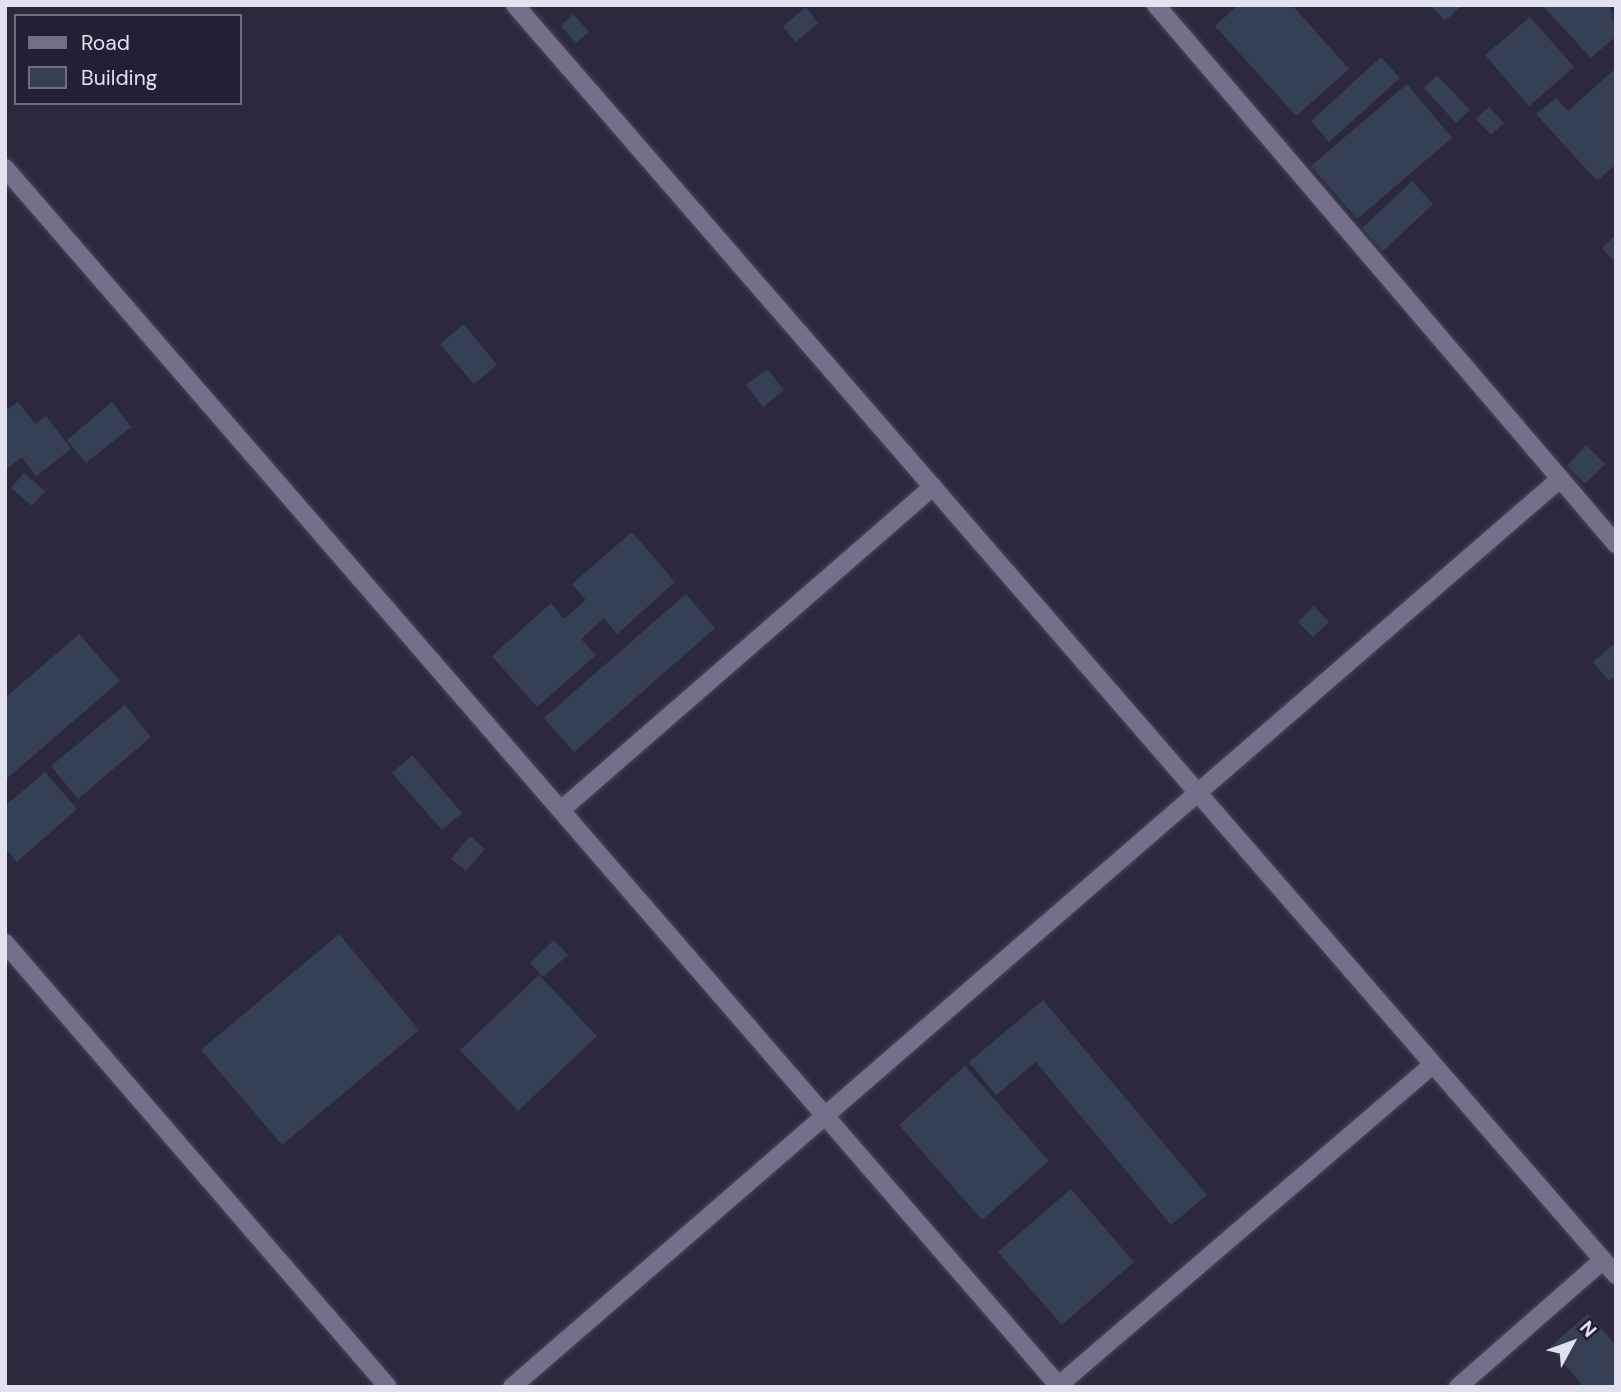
<!DOCTYPE html>
<style>
body{margin:0}
#map{position:relative;width:1621px;height:1392px;overflow:hidden;background:#2c293f;font-family:"DM Sans",sans-serif}
div>[style]{position:absolute}
[style*='--x']{left:calc(var(--x)*1px);top:calc(var(--y)*1px);width:calc(var(--w)*1px);rotate:calc(var(--a)*1deg)}
.building>*{inset:0;background:#364055}
.roads{filter:drop-shadow(0 0 2px #4a475a) drop-shadow(0 0 2px #4a475a)}
.street>*{height:18px;margin:-9px;padding:0 9px;transform-origin:9px;border-radius:9px;background:#74708a}
span{translate:-50% -50%;white-space:nowrap;text-align:center;line-height:1.15;-webkit-text-stroke:6px #231f34;paint-order:stroke}
.frame{position:absolute;inset:0;border:7px solid #e2e1f0;pointer-events:none}
.legend{position:absolute;left:14px;top:14px;width:228px;height:91px;box-sizing:border-box;background:#231f34;border:2px solid #6f6d7f;margin:0;padding:9px 12px;list-style:none;font-size:21px;color:#e2e1f0}
.legend li{display:flex;align-items:center;gap:14px;height:35px}
.legend b{width:35px;border:2px solid #6f6d7f}
.north{position:absolute;left:1537px;top:1308px;width:70px;height:70px;-webkit-text-stroke:5px #231f34;paint-order:stroke;rotate:49deg;font-size:19px;font-weight:700;line-height:28px;text-align:center;color:#e2e1f0}
.north::after{content:'';display:block;margin:auto;width:24px;height:32px;background:#e2e1f0;clip-path:polygon(50% 0,100% 100%,50% 72%,0 100%)}
</style>
<div id="map">
<div class="building">
<i style="clip-path:polygon(1238px 5px,1292px 5px,1349px 69px,1296px 116px,1215px 26px)"></i>
<i style="clip-path:polygon(1430px 5px,1462px 5px,1445px 21px)"></i>
<i style="clip-path:polygon(1542px 5px,1610px 5px,1616px 36px,1591px 58px)"></i>
<i style="clip-path:polygon(806px 7px,818px 24px,795px 42px,783px 26px)"></i>
<i style="clip-path:polygon(573px 14px,589px 32px,576px 43px,561px 26px)"></i>
<i style="clip-path:polygon(1530px 17px,1574px 67px,1529px 106px,1485px 55px)"></i>
<i style="clip-path:polygon(1381px 57px,1400px 78px,1329px 142px,1311px 121px)"></i>
<i style="clip-path:polygon(1616px 68px,1616px 164px,1597px 181px,1536px 114px,1556px 98px,1568px 111px)"></i>
<i style="clip-path:polygon(1437px 75px,1470px 110px,1456px 123px,1424px 88px)"></i>
<i style="clip-path:polygon(1407px 84px,1452px 138px,1357px 219px,1311px 166px)"></i>
<i style="clip-path:polygon(1489px 107px,1504px 123px,1491px 135px,1476px 119px)"></i>
<i style="clip-path:polygon(1412px 181px,1433px 204px,1383px 251px,1362px 228px)"></i>
<i style="clip-path:polygon(1616px 235px,1616px 263px,1602px 248px)"></i>
<i style="clip-path:polygon(464px 324px,497px 365px,474px 384px,440px 344px)"></i>
<i style="clip-path:polygon(767px 369px,784px 390px,763px 407px,746px 385px)"></i>
<i style="clip-path:polygon(18px 402px,35px 424px,46px 416px,71px 449px,36px 476px,22px 457px,5px 470px,5px 411px)"></i>
<i style="clip-path:polygon(112px 402px,131px 427px,86px 463px,67px 440px)"></i>
<i style="clip-path:polygon(1586px 445px,1605px 464px,1585px 484px,1567px 466px)"></i>
<i style="clip-path:polygon(24px 473px,45px 491px,32px 506px,11px 488px)"></i>
<i style="clip-path:polygon(632px 532px,675px 582px,617px 634px,604px 618px,581px 639px,596px 655px,537px 707px,492px 656px,551px 603px,564px 619px,586px 600px,572px 584px)"></i>
<i style="clip-path:polygon(686px 594px,715px 628px,574px 752px,544px 718px)"></i>
<i style="clip-path:polygon(1314px 606px,1329px 622px,1313px 637px,1298px 622px)"></i>
<i style="clip-path:polygon(79px 634px,120px 681px,5px 780px,5px 698px)"></i>
<i style="clip-path:polygon(1614px 644px,1616px 675px,1609px 681px,1593px 662px)"></i>
<i style="clip-path:polygon(125px 705px,151px 737px,78px 799px,51px 766px)"></i>
<i style="clip-path:polygon(412px 755px,462px 813px,442px 830px,392px 773px)"></i>
<i style="clip-path:polygon(45px 772px,77px 809px,17px 862px,5px 848px,5px 806px)"></i>
<i style="clip-path:polygon(470px 836px,485px 849px,466px 871px,451px 859px)"></i>
<i style="clip-path:polygon(339px 934px,419px 1030px,282px 1145px,201px 1050px)"></i>
<i style="clip-path:polygon(554px 940px,568px 955px,543px 977px,530px 963px)"></i>
<i style="clip-path:polygon(539px 975px,597px 1036px,518px 1111px,460px 1050px)"></i>
<i style="clip-path:polygon(1043px 1000px,1207px 1195px,1171px 1225px,1036px 1062px,996px 1095px,969px 1062px)"></i>
<i style="clip-path:polygon(965px 1066px,1049px 1161px,982px 1220px,899px 1125px)"></i>
<i style="clip-path:polygon(1071px 1189px,1134px 1262px,1062px 1325px,998px 1252px)"></i>
<i style="clip-path:polygon(1588px 1314px,1616px 1345px,1616px 1387px,1584px 1387px,1550px 1347px)"></i>
</div>
<div class="roads">
<div class="street">
<i style="--x:515;--y:5;--w:1681;--a:49.08"></i>
<i style="--x:1156;--y:5;--w:709;--a:49.52"></i>
<i style="--x:5;--y:168;--w:1612;--a:49.13"></i>
<i style="--x:561;--y:810;--w:493;--a:-41"></i>
<i style="--x:5;--y:943;--w:586;--a:49.22"></i>
<i style="--x:1059;--y:1385;--w:491;--a:-40.6"></i>
<i style="--x:512;--y:1387;--w:1387;--a:-40.91"></i>
<i style="--x:1458;--y:1387;--w:193;--a:-41.2"></i>
</div>
</div>
<div class="frame"></div>
<ul class="legend">
<li><b style="height:9px;background:#74708a"></b>Road</li>
<li><b style="height:19px;background:#364055"></b>Building</li>
</ul>
<div class="north">N</div>
</div>
